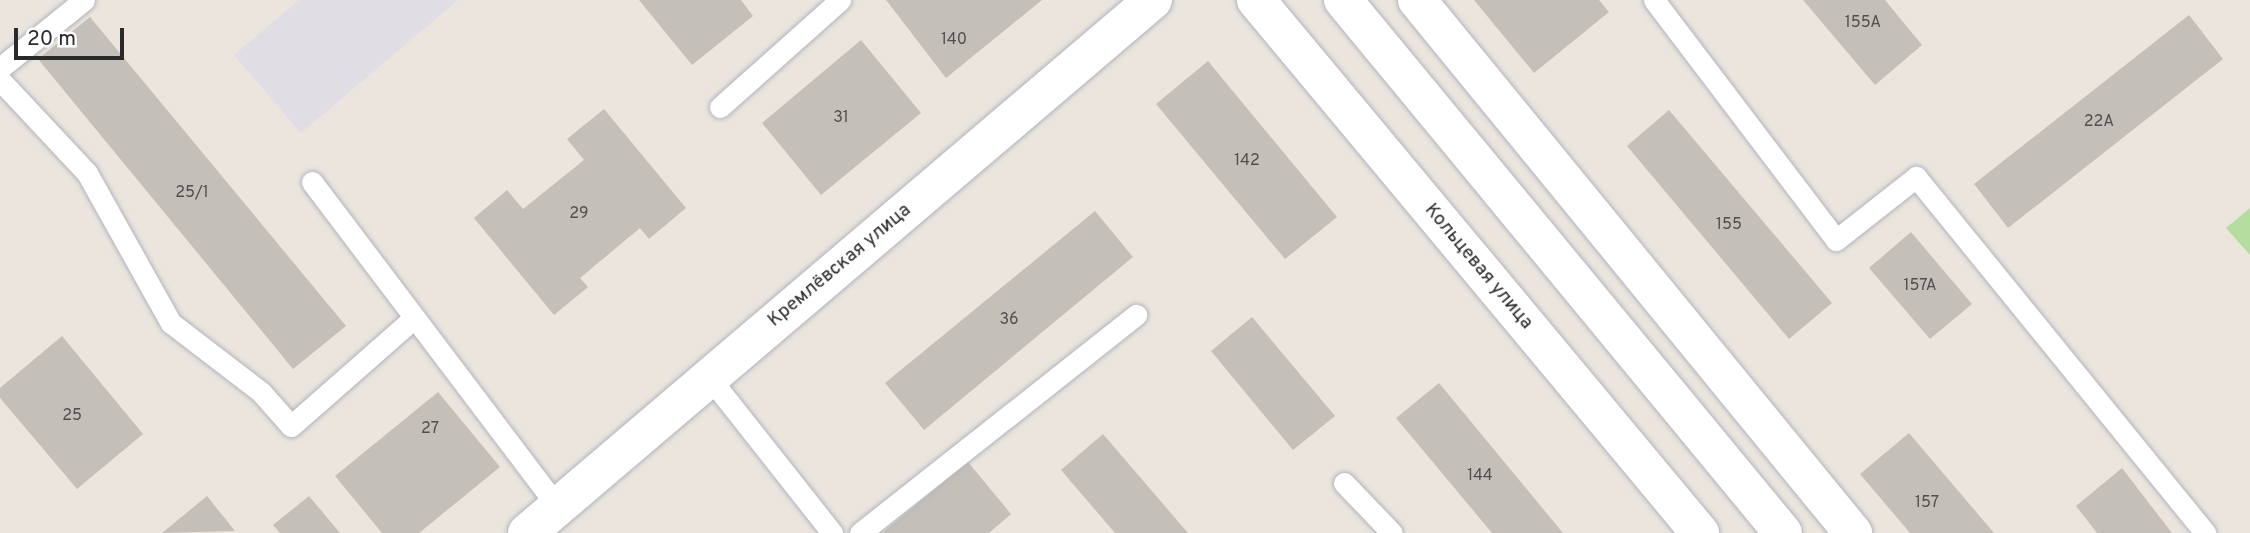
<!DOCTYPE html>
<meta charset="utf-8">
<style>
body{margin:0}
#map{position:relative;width:2250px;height:533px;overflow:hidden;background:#ebe5de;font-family:Overpass,sans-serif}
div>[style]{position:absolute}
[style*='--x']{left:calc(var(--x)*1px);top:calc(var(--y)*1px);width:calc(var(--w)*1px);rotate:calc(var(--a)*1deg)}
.industrial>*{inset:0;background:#e0dee4}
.green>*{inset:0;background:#b4dd9f}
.building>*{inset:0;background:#c4bfb9}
.roads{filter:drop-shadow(0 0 2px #b1b4bd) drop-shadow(0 0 2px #b1b4bd)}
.lane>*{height:21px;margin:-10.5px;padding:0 10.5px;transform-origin:10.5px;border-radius:10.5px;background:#fff}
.street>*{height:38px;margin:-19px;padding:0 19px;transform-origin:19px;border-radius:19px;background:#fff}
.secondary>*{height:38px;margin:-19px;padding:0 19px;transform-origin:19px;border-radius:19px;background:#fff}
span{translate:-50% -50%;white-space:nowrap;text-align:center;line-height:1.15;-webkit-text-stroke:7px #fff;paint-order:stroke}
.number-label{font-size:16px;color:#504f4e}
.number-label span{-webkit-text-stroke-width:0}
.street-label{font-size:19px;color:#2a2a2a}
.scale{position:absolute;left:14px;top:28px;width:110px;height:32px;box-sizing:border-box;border:4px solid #2a2a2a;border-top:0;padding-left:9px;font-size:21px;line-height:24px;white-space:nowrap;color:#2a2a2a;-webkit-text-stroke:5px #fff;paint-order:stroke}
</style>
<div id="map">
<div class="industrial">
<i style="clip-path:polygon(299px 0,458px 0,301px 133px,234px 55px)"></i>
</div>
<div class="green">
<i style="clip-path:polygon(2250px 208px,2250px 255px,2226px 228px)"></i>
</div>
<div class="building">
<i style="clip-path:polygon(639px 0,741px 0,753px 16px,692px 65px)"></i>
<i style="clip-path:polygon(886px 0,1042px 0,946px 78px)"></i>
<i style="clip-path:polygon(1474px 0,1599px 0,1609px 12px,1534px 73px)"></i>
<i style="clip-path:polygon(1803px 0,1885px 0,1922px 45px,1875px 85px)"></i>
<i style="clip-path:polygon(2189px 15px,2223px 59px,2008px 228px,1974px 184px)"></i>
<i style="clip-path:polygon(90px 17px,346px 326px,293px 369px,38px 59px)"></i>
<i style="clip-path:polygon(861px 40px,921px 113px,821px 195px,762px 123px)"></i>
<i style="clip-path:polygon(1208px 61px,1337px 217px,1285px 259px,1156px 104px)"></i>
<i style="clip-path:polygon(604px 109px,686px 208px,649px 239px,640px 228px,580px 278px,588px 287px,554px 315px,474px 218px,507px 190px,523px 209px,584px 160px,567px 139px)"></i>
<i style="clip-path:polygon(1669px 110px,1832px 303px,1789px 339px,1627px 146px)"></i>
<i style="clip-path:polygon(1095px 211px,1133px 257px,924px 430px,885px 383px)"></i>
<i style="clip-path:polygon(1911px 232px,1972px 304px,1930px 339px,1869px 268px)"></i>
<i style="clip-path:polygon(1252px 317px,1335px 416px,1293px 450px,1211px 351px)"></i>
<i style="clip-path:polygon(62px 336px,143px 434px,77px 489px,0 398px,0 388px)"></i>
<i style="clip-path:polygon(1439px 383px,1563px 533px,1492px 533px,1396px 418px)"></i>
<i style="clip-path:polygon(438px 392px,500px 467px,419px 533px,382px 533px,335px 476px)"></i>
<i style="clip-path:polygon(1909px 433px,1994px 533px,1910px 533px,1860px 474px)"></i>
<i style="clip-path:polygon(1103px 434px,1188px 533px,1115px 533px,1061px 470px)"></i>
<i style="clip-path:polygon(968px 462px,1011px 514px,989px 533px,882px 533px)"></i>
<i style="clip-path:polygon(2122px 468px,2172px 533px,2097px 533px,2076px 506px)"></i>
<i style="clip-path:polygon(207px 496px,235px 531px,162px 533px)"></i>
<i style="clip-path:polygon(309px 496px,340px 533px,280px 533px,273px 525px)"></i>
</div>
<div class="roads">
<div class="lane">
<i style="--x:1654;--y:0;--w:301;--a:52.8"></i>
<i style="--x:1836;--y:240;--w:102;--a:-38.2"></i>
<i style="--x:1916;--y:177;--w:459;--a:50.9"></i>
<i style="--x:0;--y:68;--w:108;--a:-39"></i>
<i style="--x:0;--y:80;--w:127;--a:46.9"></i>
<i style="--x:87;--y:173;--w:172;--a:60.8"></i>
<i style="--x:171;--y:323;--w:113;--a:37.5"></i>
<i style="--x:261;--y:392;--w:45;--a:48.6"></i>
<i style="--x:291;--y:426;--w:164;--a:-41.3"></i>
<i style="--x:720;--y:107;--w:161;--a:-41.7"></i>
<i style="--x:312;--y:182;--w:408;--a:52.9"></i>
<i style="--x:709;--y:377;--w:199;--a:51.7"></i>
<i style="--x:1344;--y:483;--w:69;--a:46.2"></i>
<i style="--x:860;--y:533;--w:352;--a:-38.3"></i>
</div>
<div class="street">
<i style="--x:1343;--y:0;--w:691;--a:50.46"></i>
</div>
<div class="secondary">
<i style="--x:1256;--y:0;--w:694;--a:50.21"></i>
<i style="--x:1417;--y:0;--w:689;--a:50.72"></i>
<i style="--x:527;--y:533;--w:822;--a:-40.41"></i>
</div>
</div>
<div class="number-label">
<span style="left:1863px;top:23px">155А</span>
<span style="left:954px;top:40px">140</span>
<span style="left:841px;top:118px">31</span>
<span style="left:2099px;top:122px">22А</span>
<span style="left:1247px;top:161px">142</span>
<span style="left:192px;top:193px">25/1</span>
<span style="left:579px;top:214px">29</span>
<span style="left:1729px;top:225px">155</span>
<span style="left:1920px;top:286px">157А</span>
<span style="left:1009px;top:320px">36</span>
<span style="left:72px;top:416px">25</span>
<span style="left:430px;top:429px">27</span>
<span style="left:1480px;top:476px">144</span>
<span style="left:1927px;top:503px">157</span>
</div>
<div class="street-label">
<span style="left:840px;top:266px;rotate:-40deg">Кремлёвская улица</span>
<span style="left:1478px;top:267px;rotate:50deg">Кольцевая улица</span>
</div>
<div class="scale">20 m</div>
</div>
